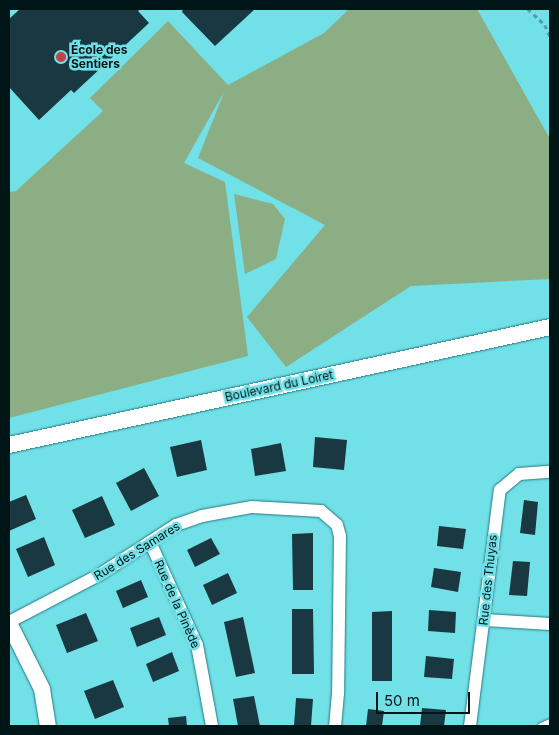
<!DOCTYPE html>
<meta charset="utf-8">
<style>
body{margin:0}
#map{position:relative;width:559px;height:735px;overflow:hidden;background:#72e0e7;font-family:Inter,sans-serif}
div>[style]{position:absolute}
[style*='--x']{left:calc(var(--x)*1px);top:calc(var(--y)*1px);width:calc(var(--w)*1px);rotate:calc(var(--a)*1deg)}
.green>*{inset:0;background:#8bae85}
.building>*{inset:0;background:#193841}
.path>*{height:2.5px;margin-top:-1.25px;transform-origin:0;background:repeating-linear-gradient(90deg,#4e9fa5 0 4px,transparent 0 8px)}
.roads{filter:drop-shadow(0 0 1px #217a80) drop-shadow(0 0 1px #217a80)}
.service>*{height:6px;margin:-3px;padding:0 3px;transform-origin:3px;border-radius:3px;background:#fff}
.minor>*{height:12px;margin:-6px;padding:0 6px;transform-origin:6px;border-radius:6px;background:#fff}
.tertiary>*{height:16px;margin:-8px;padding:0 8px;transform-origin:8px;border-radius:8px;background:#fff}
.dots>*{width:14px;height:14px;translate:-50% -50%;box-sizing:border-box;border:2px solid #72e0e7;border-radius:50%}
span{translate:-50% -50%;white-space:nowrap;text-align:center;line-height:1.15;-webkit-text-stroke:5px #72e0e7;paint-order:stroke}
.poi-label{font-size:12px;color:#001516;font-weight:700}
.left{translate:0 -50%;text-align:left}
.street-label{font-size:12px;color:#001516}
.frame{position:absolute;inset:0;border:10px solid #001516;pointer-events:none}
.scale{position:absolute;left:376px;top:692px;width:94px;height:22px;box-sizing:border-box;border:2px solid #001516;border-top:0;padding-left:6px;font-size:15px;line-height:18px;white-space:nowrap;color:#001516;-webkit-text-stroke:4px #72e0e7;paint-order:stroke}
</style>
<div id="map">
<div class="green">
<i style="clip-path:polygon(349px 9px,477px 9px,550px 139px,550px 279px,411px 286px,286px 367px,247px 317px,325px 225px,198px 158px,225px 90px,184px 163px,225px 182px,248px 356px,9px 418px,9px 192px,16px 191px,103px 111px,90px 98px,168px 21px,228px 85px,324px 33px)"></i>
<i style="clip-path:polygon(234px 194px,273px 204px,285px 219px,276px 259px,245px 274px)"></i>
</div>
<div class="building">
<i style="clip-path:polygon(20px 9px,141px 9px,138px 11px,149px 23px,74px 93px,71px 90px,39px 120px,9px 87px,9px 19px)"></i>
<i style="clip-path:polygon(183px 9px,255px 9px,215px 46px,182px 12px)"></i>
<i style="clip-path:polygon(315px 437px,347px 440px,344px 470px,313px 467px)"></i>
<i style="clip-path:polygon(201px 440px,207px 470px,177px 477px,170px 447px)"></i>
<i style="clip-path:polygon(281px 443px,286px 471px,255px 476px,251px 449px)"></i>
<i style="clip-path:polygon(144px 468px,159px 496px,131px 511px,116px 483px)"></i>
<i style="clip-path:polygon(26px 495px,36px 519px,9px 531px,9px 502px)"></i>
<i style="clip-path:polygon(102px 496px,115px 525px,85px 538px,72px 510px)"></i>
<i style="clip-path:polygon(524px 500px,538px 502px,535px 535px,520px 533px)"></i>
<i style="clip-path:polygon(439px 526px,466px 529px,463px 549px,437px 546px)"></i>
<i style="clip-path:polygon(313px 533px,313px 590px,293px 590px,292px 534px)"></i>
<i style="clip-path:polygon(44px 537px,55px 565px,28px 577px,16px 549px)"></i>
<i style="clip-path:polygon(211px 538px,220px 554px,195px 567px,187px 550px)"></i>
<i style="clip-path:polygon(513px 561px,530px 562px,527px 596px,509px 595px)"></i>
<i style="clip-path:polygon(434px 568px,461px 572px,458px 592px,431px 587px)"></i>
<i style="clip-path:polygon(228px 573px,237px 593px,212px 605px,203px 585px)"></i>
<i style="clip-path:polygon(141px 580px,148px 597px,123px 608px,116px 591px)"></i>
<i style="clip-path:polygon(292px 609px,313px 609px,314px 674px,292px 674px)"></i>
<i style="clip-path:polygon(429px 610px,456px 612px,455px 633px,428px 631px)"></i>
<i style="clip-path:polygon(392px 611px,392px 681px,372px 681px,372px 612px)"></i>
<i style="clip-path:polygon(86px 613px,98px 641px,67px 653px,56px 625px)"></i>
<i style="clip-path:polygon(159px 617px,166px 635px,137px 647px,130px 628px)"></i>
<i style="clip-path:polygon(243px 617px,255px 673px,236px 677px,224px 622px)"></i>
<i style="clip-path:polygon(172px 652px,179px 671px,153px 682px,146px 664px)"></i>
<i style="clip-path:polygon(426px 656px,454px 659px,452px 679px,424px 677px)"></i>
<i style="clip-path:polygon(113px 680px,124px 707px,95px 719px,84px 691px)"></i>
<i style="clip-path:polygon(254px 696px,260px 726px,238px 726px,233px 699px)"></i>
<i style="clip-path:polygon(296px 698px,313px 699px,311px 726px,294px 726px)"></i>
<i style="clip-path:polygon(422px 708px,446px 710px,444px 726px,420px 726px)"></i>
<i style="clip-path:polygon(368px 709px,384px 711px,382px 726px,366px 726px)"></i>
<i style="clip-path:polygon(186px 716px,187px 726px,169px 726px,168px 718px)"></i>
</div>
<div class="path">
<i style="--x:528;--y:9;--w:23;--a:43"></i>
<i style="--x:545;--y:25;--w:12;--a:66"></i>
</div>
<div class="roads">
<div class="service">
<i style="--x:541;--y:726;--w:10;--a:-24"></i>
</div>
<div class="minor">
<i style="--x:150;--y:542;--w:113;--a:65.5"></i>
<i style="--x:197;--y:645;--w:82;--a:79.5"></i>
<i style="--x:485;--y:620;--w:65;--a:3.5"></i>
<i style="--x:9;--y:622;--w:102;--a:-27.6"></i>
<i style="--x:99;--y:575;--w:92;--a:-33"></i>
<i style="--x:176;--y:525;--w:28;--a:-19"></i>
<i style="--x:202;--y:516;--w:51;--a:-10.2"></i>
<i style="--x:252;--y:507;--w:69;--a:3.3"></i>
<i style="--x:321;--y:511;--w:21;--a:41"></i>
<i style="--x:337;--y:525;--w:11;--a:75"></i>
<i style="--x:340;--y:536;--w:157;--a:90.7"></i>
<i style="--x:338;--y:693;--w:33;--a:95"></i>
<i style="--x:470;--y:726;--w:238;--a:-82.8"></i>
<i style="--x:500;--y:490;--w:25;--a:-40"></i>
<i style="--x:519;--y:474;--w:31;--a:-4"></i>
</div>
<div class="tertiary">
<i style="--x:9;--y:445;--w:554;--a:-12.3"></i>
<i style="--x:9;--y:623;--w:74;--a:63.4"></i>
<i style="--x:42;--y:689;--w:37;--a:81"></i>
</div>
</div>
<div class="dots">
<i style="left:61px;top:57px;background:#cd3d47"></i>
</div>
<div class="poi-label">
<span class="left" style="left:71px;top:57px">École des<br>Sentiers</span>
</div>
<div class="street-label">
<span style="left:279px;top:386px;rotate:-12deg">Boulevard du Loiret</span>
<span style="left:137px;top:551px;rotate:-32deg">Rue des Samares</span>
<span style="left:488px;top:580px;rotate:-84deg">Rue des Thuyas</span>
<span style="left:177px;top:604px;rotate:66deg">Rue de la Pinède</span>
</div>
<div class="frame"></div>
<div class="scale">50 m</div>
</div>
